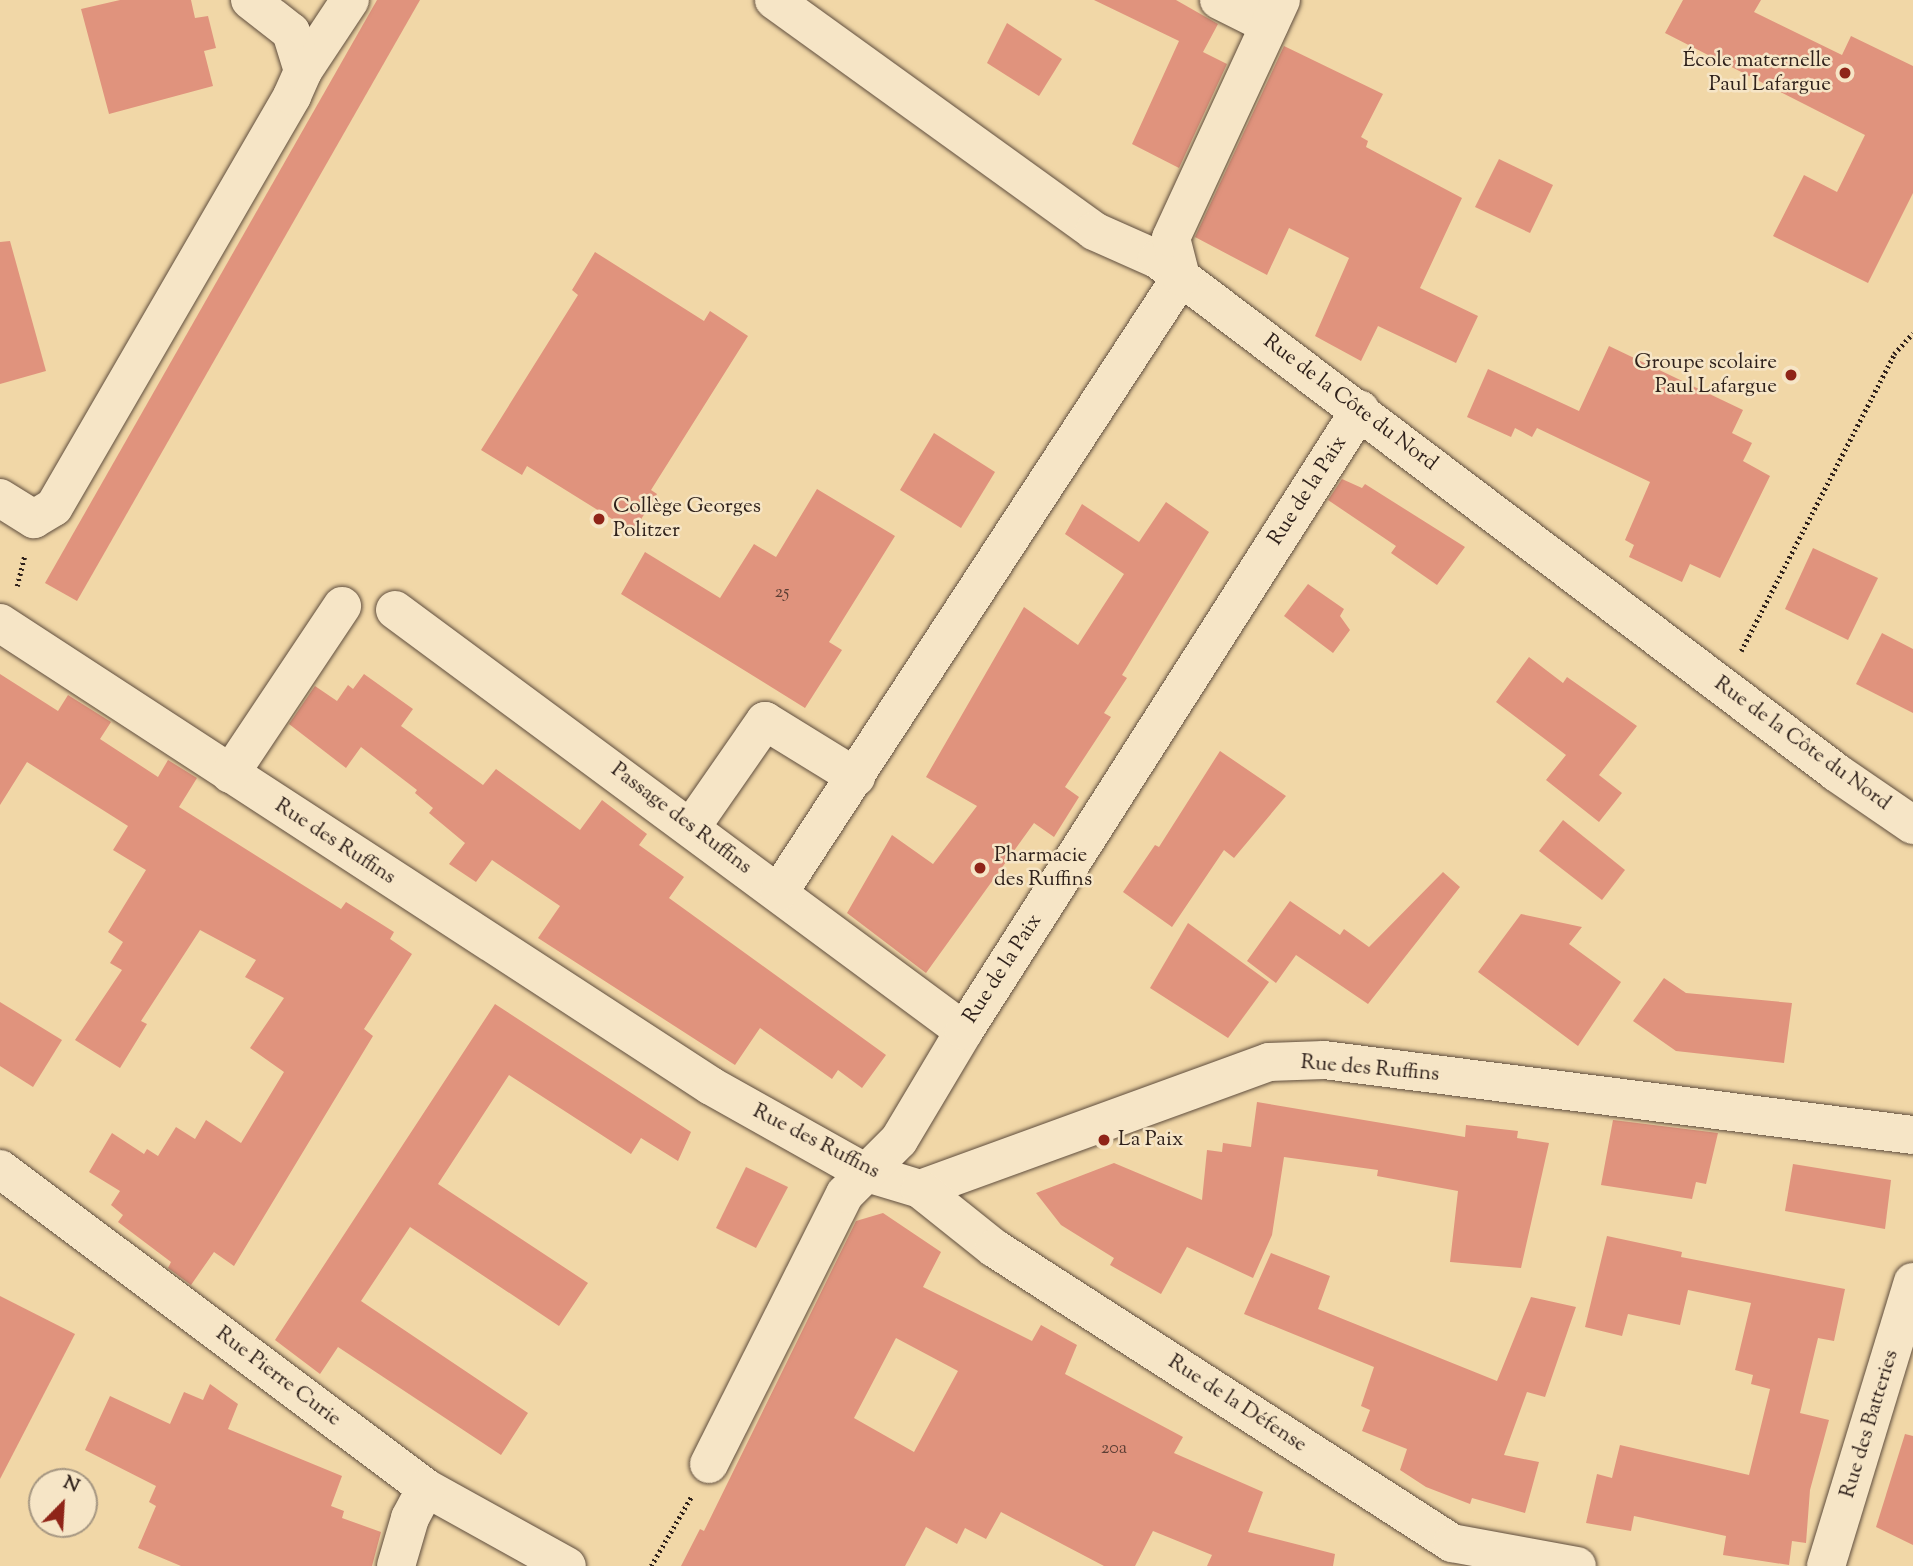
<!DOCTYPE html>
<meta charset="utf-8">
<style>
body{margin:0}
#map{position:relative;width:1913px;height:1566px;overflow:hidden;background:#f1d7a7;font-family:"Sorts Mill Goudy",serif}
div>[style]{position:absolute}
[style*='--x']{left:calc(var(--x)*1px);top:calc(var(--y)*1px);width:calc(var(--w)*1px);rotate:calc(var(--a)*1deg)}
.building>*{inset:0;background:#e0937d}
.path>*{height:4.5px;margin-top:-2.25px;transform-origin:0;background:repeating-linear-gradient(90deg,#2f211b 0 2px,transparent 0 5.5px)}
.roads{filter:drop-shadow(0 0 2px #604e3e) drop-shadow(0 0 2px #604e3e)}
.minor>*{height:38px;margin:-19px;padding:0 19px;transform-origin:19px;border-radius:19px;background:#f6e5c6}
.dots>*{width:19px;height:19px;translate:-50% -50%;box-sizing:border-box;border:4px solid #f6e5c6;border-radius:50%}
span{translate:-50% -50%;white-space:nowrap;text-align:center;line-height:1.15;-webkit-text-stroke:5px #f6e5c6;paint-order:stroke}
.number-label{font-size:18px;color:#5b3e34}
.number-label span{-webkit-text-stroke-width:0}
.poi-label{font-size:21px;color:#2f211b}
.right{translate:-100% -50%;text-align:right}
.left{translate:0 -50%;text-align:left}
.street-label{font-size:21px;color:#2f211b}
.north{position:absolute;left:28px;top:1468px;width:70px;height:70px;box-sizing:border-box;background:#f6e5c6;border:2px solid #a69782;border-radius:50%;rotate:24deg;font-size:19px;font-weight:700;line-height:28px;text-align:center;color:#2f211b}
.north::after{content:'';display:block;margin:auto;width:24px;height:32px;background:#8f2418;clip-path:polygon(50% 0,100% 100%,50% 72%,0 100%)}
</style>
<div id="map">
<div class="building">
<i style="clip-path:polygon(120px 0,191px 0,195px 18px,208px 16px,216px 48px,204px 51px,213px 86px,109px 114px,81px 9px)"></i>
<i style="clip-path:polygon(377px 0,420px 0,77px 601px,45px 583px)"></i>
<i style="clip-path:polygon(1094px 0,1176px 0,1218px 24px,1203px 52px,1227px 64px,1179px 168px,1132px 144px,1179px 41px)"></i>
<i style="clip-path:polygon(1683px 0,1761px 0,1754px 12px,1842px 55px,1851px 36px,1913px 66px,1913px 193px,1868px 283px,1773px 236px,1804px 175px,1837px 192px,1865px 135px,1665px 33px)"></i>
<i style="clip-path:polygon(1007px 23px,1062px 59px,1039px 96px,987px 63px)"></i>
<i style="clip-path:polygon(1284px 46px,1383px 94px,1361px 137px,1368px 141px,1366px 147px,1462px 198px,1420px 288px,1478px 316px,1456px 363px,1378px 326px,1361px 361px,1315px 336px,1349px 258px,1289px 228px,1267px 275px,1195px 237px)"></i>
<i style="clip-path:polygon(1499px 159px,1553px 185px,1530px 233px,1475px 207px)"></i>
<i style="clip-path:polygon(10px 241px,46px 371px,0 384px,0 242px)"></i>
<i style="clip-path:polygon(595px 252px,704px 321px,710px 311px,748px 336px,651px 490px,657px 494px,633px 532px,527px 466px,522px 475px,481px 450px,578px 295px,572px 290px)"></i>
<i style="clip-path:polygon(1609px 346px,1743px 410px,1732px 433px,1752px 443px,1743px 461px,1770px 476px,1720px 578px,1690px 564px,1682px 582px,1629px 557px,1634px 545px,1625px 540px,1650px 482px,1537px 428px,1532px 437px,1515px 428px,1511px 437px,1467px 417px,1488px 369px,1579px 411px)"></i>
<i style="clip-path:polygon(934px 433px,995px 472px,961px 528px,900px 490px)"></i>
<i style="clip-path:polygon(1342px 479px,1362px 488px,1365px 484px,1465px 547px,1437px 585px,1391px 553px,1396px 546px,1328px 500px)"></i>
<i style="clip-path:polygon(817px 489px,895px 536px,829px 642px,842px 650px,805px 708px,621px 594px,645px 552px,720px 598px,754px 544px,776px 557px)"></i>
<i style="clip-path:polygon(1166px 502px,1209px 532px,1122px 675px,1127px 678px,1104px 713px,1111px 717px,1065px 787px,1079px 797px,1054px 837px,1034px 823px,926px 973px,847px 913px,892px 835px,933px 864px,977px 806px,926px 777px,1024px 607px,1078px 645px,1124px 574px,1065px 534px,1082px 504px,1139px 542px)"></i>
<i style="clip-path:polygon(1813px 548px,1878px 578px,1848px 640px,1785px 609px)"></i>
<i style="clip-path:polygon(1308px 584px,1344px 609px,1340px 616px,1350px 630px,1333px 653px,1284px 616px)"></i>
<i style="clip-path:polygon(1882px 633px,1913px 649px,1913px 713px,1856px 684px)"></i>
<i style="clip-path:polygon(1529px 657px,1563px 683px,1567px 677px,1637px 726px,1599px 775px,1622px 793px,1599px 822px,1546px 780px,1566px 755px,1496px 702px)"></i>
<i style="clip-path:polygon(0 674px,58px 711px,68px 695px,111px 722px,100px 739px,158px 777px,168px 760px,197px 778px,179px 807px,341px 909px,346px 902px,375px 920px,394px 932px,390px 939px,412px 954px,364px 1029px,373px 1036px,234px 1266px,214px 1252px,191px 1285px,168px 1268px,171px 1262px,118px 1222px,123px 1215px,111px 1205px,120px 1191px,89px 1172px,112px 1133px,144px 1154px,147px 1149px,158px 1156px,176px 1127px,195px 1139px,206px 1120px,241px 1143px,284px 1072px,250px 1048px,284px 998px,245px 977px,256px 960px,200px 930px,141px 1021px,147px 1024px,120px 1068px,75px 1040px,122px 970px,110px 963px,123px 942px,108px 932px,146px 870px,113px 850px,128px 826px,27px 762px,0 805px)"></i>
<i style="clip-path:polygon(364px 674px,413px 709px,401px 726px,483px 785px,496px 769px,580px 830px,602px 800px,647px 834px,639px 845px,684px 877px,669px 898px,886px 1055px,862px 1088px,838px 1070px,832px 1079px,760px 1028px,735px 1065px,538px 938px,560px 906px,492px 860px,476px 882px,449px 864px,465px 843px,429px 813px,433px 808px,415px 793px,417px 790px,361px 747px,346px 768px,289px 724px,315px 686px,337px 701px,348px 685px,353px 689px)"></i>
<i style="clip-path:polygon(1220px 751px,1286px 796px,1234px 858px,1224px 850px,1172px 927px,1123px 892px,1155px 845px,1159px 847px)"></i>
<i style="clip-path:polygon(1563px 820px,1625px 870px,1602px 900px,1539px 851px)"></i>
<i style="clip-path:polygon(1443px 872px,1460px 887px,1368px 1004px,1296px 955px,1276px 983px,1247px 961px,1290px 901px,1340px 935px,1344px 929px,1369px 947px)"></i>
<i style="clip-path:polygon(1521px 914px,1582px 927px,1569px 944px,1621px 982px,1578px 1046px,1478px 972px)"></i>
<i style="clip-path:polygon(1188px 923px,1269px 982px,1228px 1038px,1150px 988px)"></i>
<i style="clip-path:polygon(1664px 978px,1686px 993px,1792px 1003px,1784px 1063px,1676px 1051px,1633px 1021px)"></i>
<i style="clip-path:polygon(0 1002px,62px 1040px,33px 1087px,0 1066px)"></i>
<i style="clip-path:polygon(495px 1004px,691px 1132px,678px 1161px,641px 1138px,631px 1154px,509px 1075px,438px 1184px,588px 1283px,559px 1326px,410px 1227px,361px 1301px,528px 1413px,501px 1455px,338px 1347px,320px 1374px,275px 1340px)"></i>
<i style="clip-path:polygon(1257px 1102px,1465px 1137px,1466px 1125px,1518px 1131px,1517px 1138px,1549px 1143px,1521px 1268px,1450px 1262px,1458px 1191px,1377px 1176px,1378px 1170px,1284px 1157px,1272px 1235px,1253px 1278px,1187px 1247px,1161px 1294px,1110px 1265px,1114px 1258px,1061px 1225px,1036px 1193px,1114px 1163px,1202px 1200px,1207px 1150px,1222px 1152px,1223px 1143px,1251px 1147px)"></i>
<i style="clip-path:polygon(1613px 1120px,1718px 1133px,1706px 1184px,1696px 1182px,1692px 1199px,1601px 1185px)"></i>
<i style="clip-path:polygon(1793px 1164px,1891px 1180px,1885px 1229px,1785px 1211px)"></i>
<i style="clip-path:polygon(746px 1167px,788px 1187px,756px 1248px,716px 1228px)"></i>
<i style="clip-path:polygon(evenodd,883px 1213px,941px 1252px,923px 1287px,1032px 1341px,1041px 1325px,1077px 1345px,1065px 1374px,1183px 1437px,1174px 1453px,1263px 1492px,1248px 1532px,1335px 1554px,1333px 1566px,1207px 1566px,1212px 1555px,1153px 1531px,1135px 1566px,1104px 1566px,1001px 1512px,986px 1539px,965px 1528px,957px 1544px,926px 1527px,905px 1566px,681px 1566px,700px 1529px,704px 1531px,856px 1221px,883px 1213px,896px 1338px,958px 1371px,914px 1452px,854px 1418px,896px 1338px)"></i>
<i style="clip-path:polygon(1607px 1236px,1682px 1252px,1681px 1257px,1845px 1289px,1834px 1341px,1818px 1338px,1800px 1413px,1829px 1420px,1810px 1490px,1806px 1543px,1792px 1541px,1789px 1565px,1723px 1555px,1726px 1536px,1634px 1516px,1631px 1531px,1586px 1523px,1597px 1474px,1612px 1478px,1620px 1445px,1749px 1475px,1770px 1389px,1751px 1384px,1753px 1375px,1735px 1370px,1751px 1303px,1688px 1290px,1680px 1325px,1628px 1314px,1622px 1336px,1585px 1327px)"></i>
<i style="clip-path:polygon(1271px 1253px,1330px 1276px,1318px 1309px,1497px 1381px,1531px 1297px,1576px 1307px,1545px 1397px,1527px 1392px,1504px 1455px,1539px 1462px,1525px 1513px,1472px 1498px,1470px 1504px,1426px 1487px,1400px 1470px,1407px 1449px,1362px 1431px,1370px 1410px,1361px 1406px,1374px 1367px,1244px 1314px)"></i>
<i style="clip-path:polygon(0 1296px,75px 1334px,0 1479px)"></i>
<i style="clip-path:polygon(210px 1384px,238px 1404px,228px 1429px,342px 1476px,331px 1506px,344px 1511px,342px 1518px,381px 1532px,372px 1566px,181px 1566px,138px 1548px,156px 1506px,149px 1502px,156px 1486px,85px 1450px,110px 1396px,170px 1424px,184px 1392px,203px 1400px)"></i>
<i style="clip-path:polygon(1905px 1434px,1913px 1436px,1913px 1545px,1876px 1527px)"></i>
</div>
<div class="path">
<i style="--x:17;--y:586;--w:30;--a:-76"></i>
<i style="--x:1741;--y:651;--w:334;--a:-62.7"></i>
<i style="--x:1894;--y:354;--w:28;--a:-48"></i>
<i style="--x:651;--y:1566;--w:80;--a:-59.9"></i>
</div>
<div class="roads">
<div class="minor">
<i style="--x:774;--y:0;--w:395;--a:35.8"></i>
<i style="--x:1094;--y:231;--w:69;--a:24"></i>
<i style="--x:1157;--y:259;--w:852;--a:37.08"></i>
<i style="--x:1837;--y:773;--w:92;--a:34.4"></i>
<i style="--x:1219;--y:0;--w:56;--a:26.6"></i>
<i style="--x:303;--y:71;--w:85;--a:-56.5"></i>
<i style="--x:0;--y:498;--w:40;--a:32"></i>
<i style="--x:34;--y:519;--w:23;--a:-31"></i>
<i style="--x:54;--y:507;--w:475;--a:-59.9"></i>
<i style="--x:292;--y:96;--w:27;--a:-66"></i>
<i style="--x:303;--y:71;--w:41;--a:-107.1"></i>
<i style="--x:291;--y:32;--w:52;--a:-142"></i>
<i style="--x:395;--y:610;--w:708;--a:36.5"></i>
<i style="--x:0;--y:623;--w:848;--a:33.07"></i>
<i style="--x:711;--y:1086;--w:176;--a:29.3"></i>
<i style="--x:864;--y:1172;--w:59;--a:16.9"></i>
<i style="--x:920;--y:1189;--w:371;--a:-20"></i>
<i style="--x:1269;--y:1062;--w:55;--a:-2.1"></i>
<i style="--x:1324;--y:1060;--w:594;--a:7.26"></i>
<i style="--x:230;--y:774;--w:202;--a:-56.3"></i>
<i style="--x:692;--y:826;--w:128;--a:-55.2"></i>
<i style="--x:765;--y:721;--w:107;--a:31.6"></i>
<i style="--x:779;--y:892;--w:735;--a:-56.83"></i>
<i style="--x:1181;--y:277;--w:40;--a:-104.4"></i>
<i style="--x:1171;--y:238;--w:262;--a:-65.2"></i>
<i style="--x:0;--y:1169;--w:532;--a:36.83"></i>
<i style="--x:426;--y:1488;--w:161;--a:29"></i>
<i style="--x:920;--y:1189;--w:95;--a:38.6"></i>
<i style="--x:994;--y:1248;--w:545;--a:32.79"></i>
<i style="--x:1452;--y:1543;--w:127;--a:10.4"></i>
<i style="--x:709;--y:1464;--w:302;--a:-63.3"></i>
<i style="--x:845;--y:1194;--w:76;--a:-45"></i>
<i style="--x:899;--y:1140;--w:127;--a:-59.2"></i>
<i style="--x:964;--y:1031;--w:737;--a:-57.48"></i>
<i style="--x:396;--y:1566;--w:50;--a:-73.7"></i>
<i style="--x:410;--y:1518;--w:34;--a:-62"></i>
<i style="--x:1826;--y:1566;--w:297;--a:-73"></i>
</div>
</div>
<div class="dots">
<i style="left:1845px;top:73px;background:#8f2418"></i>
<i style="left:1791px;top:375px;background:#8f2418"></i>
<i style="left:599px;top:519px;background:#8f2418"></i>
<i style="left:980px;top:868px;background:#8f2418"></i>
<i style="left:1104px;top:1140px;background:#8f2418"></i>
</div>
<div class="number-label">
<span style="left:782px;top:593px">25</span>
<span style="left:1114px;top:1449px">20a</span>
</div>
<div class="poi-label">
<span class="right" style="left:1831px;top:73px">École maternelle<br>Paul Lafargue</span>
<span class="right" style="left:1777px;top:375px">Groupe scolaire<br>Paul Lafargue</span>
<span class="left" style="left:613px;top:519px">Collège Georges<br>Politzer</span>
<span class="left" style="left:994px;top:868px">Pharmacie<br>des Ruffins</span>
<span class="left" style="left:1118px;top:1140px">La Paix</span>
</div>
<div class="street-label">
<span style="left:1350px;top:403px;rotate:37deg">Rue de la Côte du Nord</span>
<span style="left:1308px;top:491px;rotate:-57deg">Rue de la Paix</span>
<span style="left:1802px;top:744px;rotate:36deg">Rue de la Côte du Nord</span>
<span style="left:681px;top:819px;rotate:37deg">Passage des Ruffins</span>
<span style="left:335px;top:842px;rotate:33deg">Rue des Ruffins</span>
<span style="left:1003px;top:969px;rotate:-57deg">Rue de la Paix</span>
<span style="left:1370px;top:1069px;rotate:5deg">Rue des Ruffins</span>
<span style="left:816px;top:1142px;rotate:27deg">Rue des Ruffins</span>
<span style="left:278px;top:1377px;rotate:37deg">Rue Pierre Curie</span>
<span style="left:1237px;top:1404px;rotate:33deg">Rue de la Défense</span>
<span style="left:1870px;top:1424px;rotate:-73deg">Rue des Batteries</span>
</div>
<div class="north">N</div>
</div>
